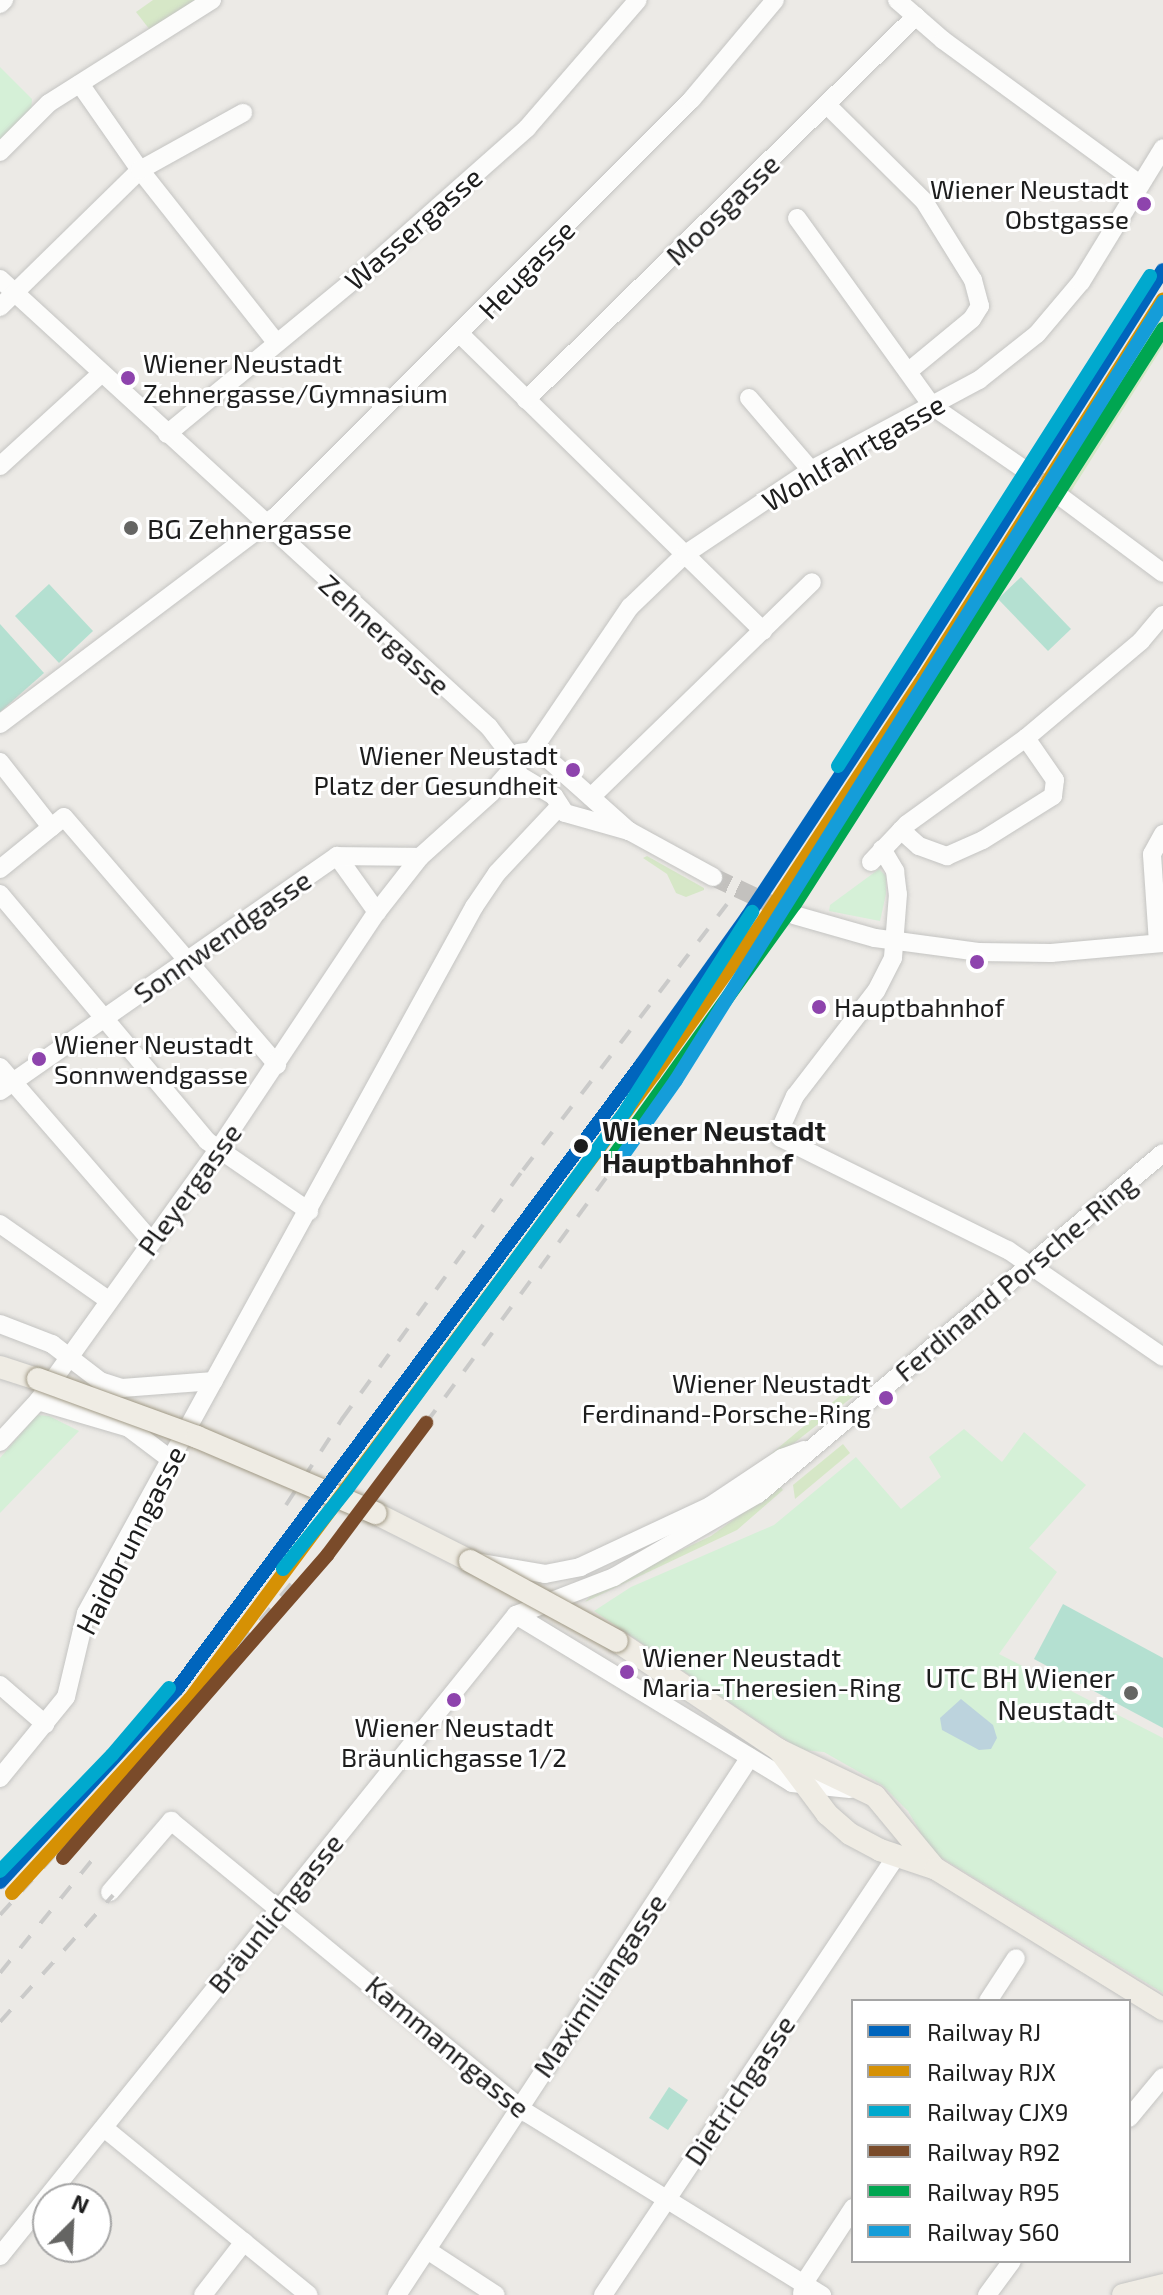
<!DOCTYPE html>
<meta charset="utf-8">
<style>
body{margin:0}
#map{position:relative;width:1163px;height:2295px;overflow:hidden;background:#eceae6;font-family:"Exo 2",sans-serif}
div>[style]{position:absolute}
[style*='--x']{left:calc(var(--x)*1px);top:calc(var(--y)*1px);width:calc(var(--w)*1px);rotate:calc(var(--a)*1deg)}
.grass>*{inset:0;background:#d6e7c7}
.park>*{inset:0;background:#d5f0d7}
.pitch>*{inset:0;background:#b4e0d1}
.water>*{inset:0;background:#bcd3dd}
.minor-tunnel>*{height:18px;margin-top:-9px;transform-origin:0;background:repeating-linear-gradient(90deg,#c3c1be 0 18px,transparent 0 27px)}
.roads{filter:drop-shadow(0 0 2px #c4c4c2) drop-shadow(0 0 2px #c4c4c2)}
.minor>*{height:18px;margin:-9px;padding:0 9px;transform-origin:9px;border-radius:9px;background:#fcfcfb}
.major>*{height:22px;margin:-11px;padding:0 11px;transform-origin:11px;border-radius:11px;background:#efece4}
.rail>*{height:4px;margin-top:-2px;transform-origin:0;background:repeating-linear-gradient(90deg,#cacac9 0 16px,transparent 0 32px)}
.bridges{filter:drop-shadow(0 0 2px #a09985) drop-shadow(0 0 2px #a09985)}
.major-bridge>*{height:22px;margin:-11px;padding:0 11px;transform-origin:11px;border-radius:11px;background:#efece4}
.rail-1>*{height:14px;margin:-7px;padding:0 7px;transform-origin:7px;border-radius:7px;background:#0065bd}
.rail-2>*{height:14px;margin:-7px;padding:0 7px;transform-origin:7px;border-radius:7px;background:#d69104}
.rail-3>*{height:14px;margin:-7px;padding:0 7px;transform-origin:7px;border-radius:7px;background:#00a9ce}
.rail-4>*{height:14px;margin:-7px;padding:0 7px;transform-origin:7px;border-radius:7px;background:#7a4b2a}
.rail-5>*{height:14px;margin:-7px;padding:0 7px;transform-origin:7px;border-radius:7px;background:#00a651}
.rail-6>*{height:14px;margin:-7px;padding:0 7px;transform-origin:7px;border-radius:7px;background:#159dd9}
.dots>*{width:22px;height:22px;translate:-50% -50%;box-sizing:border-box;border:4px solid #fff;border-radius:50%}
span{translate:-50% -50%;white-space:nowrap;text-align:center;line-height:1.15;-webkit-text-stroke:6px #fff;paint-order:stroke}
.bus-label{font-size:26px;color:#1d1d1d}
.right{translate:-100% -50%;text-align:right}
.left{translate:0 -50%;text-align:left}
.street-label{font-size:28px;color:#1d1d1d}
.poi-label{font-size:28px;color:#1d1d1d}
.stop-label{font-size:28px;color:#1d1d1d;font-weight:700}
.legend{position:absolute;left:851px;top:1999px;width:280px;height:264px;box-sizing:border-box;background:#fff;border:2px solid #a5a5a5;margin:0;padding:10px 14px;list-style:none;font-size:24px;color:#1d1d1d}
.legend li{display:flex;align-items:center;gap:16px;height:40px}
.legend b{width:40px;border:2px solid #a5a5a5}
.north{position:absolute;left:32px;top:2183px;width:80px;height:80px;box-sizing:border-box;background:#fff;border:2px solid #a5a5a5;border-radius:50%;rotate:24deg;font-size:22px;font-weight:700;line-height:32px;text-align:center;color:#1d1d1d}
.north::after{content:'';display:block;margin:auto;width:28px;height:36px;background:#656563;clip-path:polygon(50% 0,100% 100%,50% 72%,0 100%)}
</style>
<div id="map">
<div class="grass">
<i style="clip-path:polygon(153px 0,198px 0,150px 30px,136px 12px)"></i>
<i style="clip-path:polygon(1163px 316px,1163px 346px,1070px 493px,1055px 487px)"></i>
<i style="clip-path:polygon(647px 856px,704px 888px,704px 890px,686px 897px,676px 893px,667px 874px,643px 858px)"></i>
<i style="clip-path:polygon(847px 1390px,860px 1391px,765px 1466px,747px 1474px)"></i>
<i style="clip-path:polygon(843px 1444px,850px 1453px,795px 1499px,793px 1485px)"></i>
<i style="clip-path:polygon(780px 1486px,783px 1490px,737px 1530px,585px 1602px,596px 1590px,711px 1536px)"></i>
</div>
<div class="park">
<i style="clip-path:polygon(0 67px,32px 99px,31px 112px,0 142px)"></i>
<i style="clip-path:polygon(879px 869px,886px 876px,886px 894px,880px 921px,829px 911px,830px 905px)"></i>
<i style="clip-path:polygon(37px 1415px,49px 1416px,79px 1431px,0 1513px,0 1458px)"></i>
<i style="clip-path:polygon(964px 1429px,1002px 1462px,1024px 1432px,1086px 1485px,1029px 1548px,1057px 1572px,999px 1654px,1163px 1738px,1163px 1993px,932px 1852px,908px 1811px,882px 1785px,824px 1752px,801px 1750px,594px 1611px,631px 1587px,774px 1525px,856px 1457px,901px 1509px,941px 1477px,929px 1457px)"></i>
</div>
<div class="pitch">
<i style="clip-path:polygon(1021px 577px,1071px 629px,1048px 651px,998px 599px)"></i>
<i style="clip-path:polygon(49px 584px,93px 631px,59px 663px,15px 616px)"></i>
<i style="clip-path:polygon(0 624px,44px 673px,0 712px)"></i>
<i style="clip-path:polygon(1063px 1604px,1163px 1658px,1163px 1728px,1034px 1659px)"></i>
<i style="clip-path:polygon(669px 2087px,688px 2100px,668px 2130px,649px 2118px)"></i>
</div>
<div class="water">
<i style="clip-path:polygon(961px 1699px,993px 1725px,997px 1738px,991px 1749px,979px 1750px,942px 1730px,940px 1718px)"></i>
</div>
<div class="minor-tunnel">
<i style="--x:1025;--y:470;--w:35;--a:37"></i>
<i style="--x:713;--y:877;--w:89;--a:25.1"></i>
</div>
<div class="roads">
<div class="minor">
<i style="--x:897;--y:0;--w:61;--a:41"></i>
<i style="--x:943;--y:40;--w:244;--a:36.2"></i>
<i style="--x:0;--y:4;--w:6;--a:-45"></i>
<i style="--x:80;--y:84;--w:105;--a:55.1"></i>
<i style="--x:140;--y:170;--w:219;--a:51.7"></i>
<i style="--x:827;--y:105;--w:136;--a:44.7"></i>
<i style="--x:924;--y:201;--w:93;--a:58.2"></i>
<i style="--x:973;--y:280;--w:27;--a:75"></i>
<i style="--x:980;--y:306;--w:15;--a:122"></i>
<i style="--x:972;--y:319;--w:82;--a:140.5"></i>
<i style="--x:0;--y:152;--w:69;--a:-45"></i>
<i style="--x:49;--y:103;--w:193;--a:-32.3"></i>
<i style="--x:797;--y:218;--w:231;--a:54.3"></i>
<i style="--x:932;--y:406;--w:113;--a:34.5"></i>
<i style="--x:0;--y:279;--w:663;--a:42.49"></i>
<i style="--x:489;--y:727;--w:43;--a:52.6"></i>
<i style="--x:0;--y:307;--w:196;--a:-44.4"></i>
<i style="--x:140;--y:170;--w:118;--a:-29"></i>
<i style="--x:461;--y:335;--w:423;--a:44.4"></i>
<i style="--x:749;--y:398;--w:95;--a:49.3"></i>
<i style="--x:526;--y:400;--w:547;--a:-44.56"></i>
<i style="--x:167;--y:434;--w:273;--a:-39.5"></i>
<i style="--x:378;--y:260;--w:199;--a:-41.5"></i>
<i style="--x:527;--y:128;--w:169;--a:-49.1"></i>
<i style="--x:0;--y:466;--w:138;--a:-42.4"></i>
<i style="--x:1053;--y:491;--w:137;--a:36.7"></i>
<i style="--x:0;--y:724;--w:344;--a:-37"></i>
<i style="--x:275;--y:517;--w:590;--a:-45.07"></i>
<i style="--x:692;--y:99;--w:129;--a:-50"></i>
<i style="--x:534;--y:748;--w:171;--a:-55.8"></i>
<i style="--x:630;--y:607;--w:75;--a:-43.9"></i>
<i style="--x:684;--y:555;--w:153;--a:-33.8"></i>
<i style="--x:811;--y:470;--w:191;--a:-28.2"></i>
<i style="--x:979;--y:380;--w:74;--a:-38.4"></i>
<i style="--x:1037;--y:334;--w:68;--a:-49.8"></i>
<i style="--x:1081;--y:282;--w:157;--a:-58.5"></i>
<i style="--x:0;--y:762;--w:83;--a:51.9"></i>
<i style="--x:591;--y:797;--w:308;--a:-44.2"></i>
<i style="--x:901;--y:830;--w:24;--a:42"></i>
<i style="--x:919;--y:846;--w:30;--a:20"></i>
<i style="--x:947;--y:856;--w:39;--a:-24"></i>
<i style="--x:983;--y:840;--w:83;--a:-32.2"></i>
<i style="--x:1053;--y:796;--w:16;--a:-83"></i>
<i style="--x:1055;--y:780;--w:51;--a:-124.6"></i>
<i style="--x:629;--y:831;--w:66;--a:-164.3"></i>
<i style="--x:565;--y:813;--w:20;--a:-123"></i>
<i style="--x:554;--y:796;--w:43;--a:-149.3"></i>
<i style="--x:517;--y:774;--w:21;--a:-85"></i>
<i style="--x:519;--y:753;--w:19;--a:-9"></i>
<i style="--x:538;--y:750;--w:122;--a:41.7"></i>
<i style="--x:629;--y:831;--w:96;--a:28.7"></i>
<i style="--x:882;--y:849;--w:26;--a:59"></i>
<i style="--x:895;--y:871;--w:23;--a:83"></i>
<i style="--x:898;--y:894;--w:64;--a:94.5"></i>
<i style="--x:893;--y:958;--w:37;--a:117"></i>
<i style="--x:876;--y:991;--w:133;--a:127.6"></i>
<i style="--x:795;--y:1096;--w:36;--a:114"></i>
<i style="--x:780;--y:1129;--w:9;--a:84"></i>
<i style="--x:781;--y:1138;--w:253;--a:26.3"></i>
<i style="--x:1008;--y:1250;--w:188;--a:34.6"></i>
<i style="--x:337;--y:856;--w:69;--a:54.5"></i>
<i style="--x:871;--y:862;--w:52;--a:-46.5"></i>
<i style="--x:907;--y:824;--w:147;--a:-35.9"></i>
<i style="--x:1026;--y:738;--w:150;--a:-40.1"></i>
<i style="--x:1141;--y:641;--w:34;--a:-50"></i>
<i style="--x:0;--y:869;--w:82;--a:-39.1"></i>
<i style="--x:64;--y:817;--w:327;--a:49.3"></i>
<i style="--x:0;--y:894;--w:322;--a:50"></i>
<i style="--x:207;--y:1141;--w:124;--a:34.5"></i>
<i style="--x:794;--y:915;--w:84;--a:15.9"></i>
<i style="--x:875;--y:938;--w:104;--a:7.7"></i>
<i style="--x:978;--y:952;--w:73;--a:0.8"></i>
<i style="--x:1051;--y:953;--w:112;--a:-5.1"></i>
<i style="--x:1158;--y:943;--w:89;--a:-93.9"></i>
<i style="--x:1152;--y:854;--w:23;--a:-61"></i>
<i style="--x:0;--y:1067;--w:232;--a:49"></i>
<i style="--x:0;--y:1091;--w:411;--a:-34.9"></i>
<i style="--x:337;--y:856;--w:83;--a:0.7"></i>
<i style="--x:0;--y:1224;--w:132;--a:35.1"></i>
<i style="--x:0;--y:1324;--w:56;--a:21"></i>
<i style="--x:52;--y:1344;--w:61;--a:37.6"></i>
<i style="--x:100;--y:1381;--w:23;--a:18"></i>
<i style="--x:122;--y:1388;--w:92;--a:-4.4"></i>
<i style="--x:38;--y:1401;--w:95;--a:16.5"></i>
<i style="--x:129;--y:1428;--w:51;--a:37.1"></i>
<i style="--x:0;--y:1442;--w:56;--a:-47.2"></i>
<i style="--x:38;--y:1401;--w:309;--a:-54.4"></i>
<i style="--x:218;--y:1150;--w:286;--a:-56.3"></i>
<i style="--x:377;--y:912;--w:70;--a:-52"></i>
<i style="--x:420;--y:857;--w:96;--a:-42"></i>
<i style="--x:491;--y:793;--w:37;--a:-49"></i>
<i style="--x:470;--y:1561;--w:76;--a:9.8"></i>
<i style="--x:545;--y:1574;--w:36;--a:-11"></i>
<i style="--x:580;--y:1567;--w:144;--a:-25.1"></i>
<i style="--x:710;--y:1506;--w:87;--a:-33.7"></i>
<i style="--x:782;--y:1458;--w:23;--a:-20"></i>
<i style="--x:516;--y:1615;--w:323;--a:31.3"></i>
<i style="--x:792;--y:1783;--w:58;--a:5.9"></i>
<i style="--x:0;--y:1685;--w:60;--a:40.9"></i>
<i style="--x:0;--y:1778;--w:104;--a:-50.8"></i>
<i style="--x:66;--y:1697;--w:86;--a:-76.6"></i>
<i style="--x:86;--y:1613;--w:806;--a:-61.21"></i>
<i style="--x:474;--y:907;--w:41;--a:-55.9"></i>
<i style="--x:497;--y:873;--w:92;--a:-46.8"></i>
<i style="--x:110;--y:1892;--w:94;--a:-49.3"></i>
<i style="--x:171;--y:1821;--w:460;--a:39.4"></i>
<i style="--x:527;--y:2113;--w:347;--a:31.7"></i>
<i style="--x:988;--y:2001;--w:51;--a:-56.9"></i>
<i style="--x:1129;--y:2118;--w:53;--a:-50.3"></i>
<i style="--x:104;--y:2128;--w:264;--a:39.2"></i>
<i style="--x:427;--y:2250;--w:82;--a:33.1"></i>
<i style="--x:0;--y:2256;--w:823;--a:-51.17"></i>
<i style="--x:516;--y:1615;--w:105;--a:-21.2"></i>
<i style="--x:614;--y:1577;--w:166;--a:-30"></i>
<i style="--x:758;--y:1494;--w:529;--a:-40.1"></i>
<i style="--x:802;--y:2294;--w:11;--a:-80"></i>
<i style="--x:804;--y:2283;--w:90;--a:-56.8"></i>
<i style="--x:203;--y:2295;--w:67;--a:-52.3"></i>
<i style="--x:397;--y:2295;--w:643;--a:-56.73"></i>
<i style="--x:603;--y:2295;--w:529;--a:-56.25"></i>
<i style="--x:987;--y:2295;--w:42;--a:-53.7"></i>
</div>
<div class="major">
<i style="--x:0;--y:1367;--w:40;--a:18"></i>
<i style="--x:375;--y:1513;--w:106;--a:26.8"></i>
<i style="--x:617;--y:1641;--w:195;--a:33.9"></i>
<i style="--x:779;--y:1750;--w:106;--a:25.6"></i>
<i style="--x:875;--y:1796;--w:89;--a:50.4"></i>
<i style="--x:779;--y:1750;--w:80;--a:53.1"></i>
<i style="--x:827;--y:1814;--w:30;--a:41"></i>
<i style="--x:850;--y:1834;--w:34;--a:28"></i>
<i style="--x:880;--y:1850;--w:59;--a:18.7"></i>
<i style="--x:936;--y:1869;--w:267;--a:31.7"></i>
<i style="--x:1123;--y:2295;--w:41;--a:-14"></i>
</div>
</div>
<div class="rail">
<i style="--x:426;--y:1423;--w:329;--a:-53.7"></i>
<i style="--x:286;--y:1505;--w:103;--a:-56.9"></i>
<i style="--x:342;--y:1419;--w:308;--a:-54"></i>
<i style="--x:523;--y:1170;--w:335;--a:-52.5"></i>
<i style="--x:0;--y:1884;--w:13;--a:-51"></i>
<i style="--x:0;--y:1915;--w:233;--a:-47.6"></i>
<i style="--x:157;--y:1743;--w:214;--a:-49.9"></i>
<i style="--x:0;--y:1973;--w:147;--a:-50.8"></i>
<i style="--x:0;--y:2022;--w:170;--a:-48.3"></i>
</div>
<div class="bridges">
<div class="major-bridge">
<i style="--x:38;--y:1379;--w:169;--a:20"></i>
<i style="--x:197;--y:1437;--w:194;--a:23.1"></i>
<i style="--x:470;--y:1561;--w:167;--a:28.6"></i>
</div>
</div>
<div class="rail-1">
<i style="--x:0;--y:1882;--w:262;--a:-47.5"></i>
<i style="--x:177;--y:1689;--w:778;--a:-53.37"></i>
<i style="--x:641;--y:1065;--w:182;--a:-54.4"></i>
<i style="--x:747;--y:917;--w:296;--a:-56.6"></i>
<i style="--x:910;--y:670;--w:473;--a:-57.7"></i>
</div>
<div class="rail-2">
<i style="--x:12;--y:1893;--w:263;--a:-47.5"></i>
<i style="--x:190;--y:1699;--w:778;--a:-53.41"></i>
<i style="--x:654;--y:1074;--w:182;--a:-54.4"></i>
<i style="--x:760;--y:926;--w:296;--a:-56.6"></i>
<i style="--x:923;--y:679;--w:449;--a:-57.7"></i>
</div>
<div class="rail-3">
<i style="--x:838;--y:766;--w:581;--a:-57.51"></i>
<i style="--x:283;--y:1569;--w:102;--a:-51.3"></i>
<i style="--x:347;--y:1489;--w:471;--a:-53.6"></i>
<i style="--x:626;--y:1110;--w:235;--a:-57.5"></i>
<i style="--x:0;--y:1871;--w:161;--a:-46"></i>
<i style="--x:112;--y:1755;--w:88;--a:-49.6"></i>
</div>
<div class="rail-4">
<i style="--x:63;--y:1858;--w:403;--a:-48.9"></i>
<i style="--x:328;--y:1554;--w:164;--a:-53.2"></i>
</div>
<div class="rail-5">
<i style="--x:610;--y:1161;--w:317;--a:-54.3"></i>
<i style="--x:795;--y:904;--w:683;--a:-57.38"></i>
</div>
<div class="rail-6">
<i style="--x:621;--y:1158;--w:95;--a:-54.8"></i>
<i style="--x:676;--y:1080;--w:918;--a:-57.95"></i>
</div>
<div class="dots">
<i style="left:1144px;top:204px;background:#8e44ad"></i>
<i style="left:128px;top:378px;background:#8e44ad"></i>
<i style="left:131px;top:528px;background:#656563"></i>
<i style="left:573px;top:770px;background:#8e44ad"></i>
<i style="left:977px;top:962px;background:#8e44ad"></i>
<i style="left:819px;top:1007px;background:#8e44ad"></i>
<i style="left:39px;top:1059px;background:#8e44ad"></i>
<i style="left:581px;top:1146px;background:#1d1d1d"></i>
<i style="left:886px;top:1398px;background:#8e44ad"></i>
<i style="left:627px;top:1672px;background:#8e44ad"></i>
<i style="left:1131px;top:1693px;background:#656563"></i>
<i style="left:454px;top:1700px;background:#8e44ad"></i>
</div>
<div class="bus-label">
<span class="right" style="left:1129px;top:204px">Wiener Neustadt<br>Obstgasse</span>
<span class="left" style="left:143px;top:378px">Wiener Neustadt<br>Zehnergasse/Gymnasium</span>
<span class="right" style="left:558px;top:770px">Wiener Neustadt<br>Platz der Gesundheit</span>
<span class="left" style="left:834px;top:1007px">Hauptbahnhof</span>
<span class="left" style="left:54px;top:1059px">Wiener Neustadt<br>Sonnwendgasse</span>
<span class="right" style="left:871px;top:1398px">Wiener Neustadt<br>Ferdinand-Porsche-Ring</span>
<span class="left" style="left:642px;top:1672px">Wiener Neustadt<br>Maria-Theresien-Ring</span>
<span style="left:454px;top:1742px">Wiener Neustadt<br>Bräunlichgasse 1/2</span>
</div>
<div class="street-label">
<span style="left:722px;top:209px;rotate:-44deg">Moosgasse</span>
<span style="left:413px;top:228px;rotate:-41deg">Wassergasse</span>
<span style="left:526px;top:269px;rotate:-46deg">Heugasse</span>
<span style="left:853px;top:452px;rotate:-30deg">Wohlfahrtgasse</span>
<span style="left:385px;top:634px;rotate:42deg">Zehnergasse</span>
<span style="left:222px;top:936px;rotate:-35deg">Sonnwendgasse</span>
<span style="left:189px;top:1189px;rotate:-54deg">Pleyergasse</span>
<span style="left:1015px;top:1277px;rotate:-40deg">Ferdinand Porsche-Ring</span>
<span style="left:130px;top:1540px;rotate:-63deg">Haidbrunngasse</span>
<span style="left:275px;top:1913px;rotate:-51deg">Bräunlichgasse</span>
<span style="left:599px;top:1985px;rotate:-56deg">Maximiliangasse</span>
<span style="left:448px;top:2046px;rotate:40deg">Kammanngasse</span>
<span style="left:739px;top:2090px;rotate:-56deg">Dietrichgasse</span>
</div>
<div class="poi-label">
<span class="left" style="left:147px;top:528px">BG Zehnergasse</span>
<span class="right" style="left:1115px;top:1693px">UTC BH Wiener<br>Neustadt</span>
</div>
<div class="stop-label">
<span class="left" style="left:602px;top:1146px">Wiener Neustadt<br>Hauptbahnhof</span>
</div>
<ul class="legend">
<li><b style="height:10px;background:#0065bd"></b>Railway RJ</li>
<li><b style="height:10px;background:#d69104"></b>Railway RJX</li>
<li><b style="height:10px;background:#00a9ce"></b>Railway CJX9</li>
<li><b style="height:10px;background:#7a4b2a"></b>Railway R92</li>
<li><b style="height:10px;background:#00a651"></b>Railway R95</li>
<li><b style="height:10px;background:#159dd9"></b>Railway S60</li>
</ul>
<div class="north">N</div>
</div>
